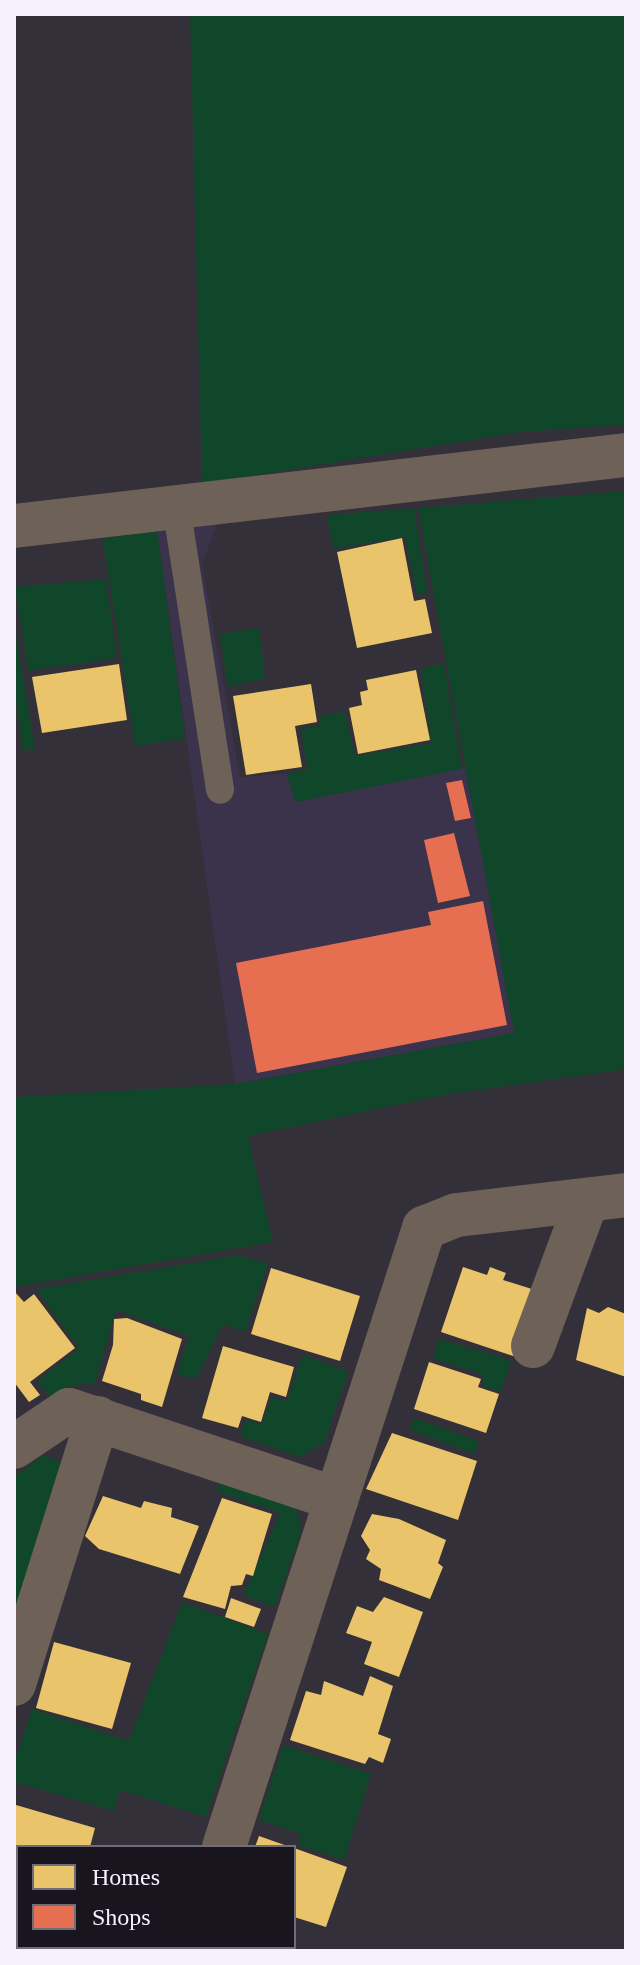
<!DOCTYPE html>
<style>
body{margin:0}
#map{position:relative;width:640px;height:1965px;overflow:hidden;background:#33303a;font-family:Georgia,serif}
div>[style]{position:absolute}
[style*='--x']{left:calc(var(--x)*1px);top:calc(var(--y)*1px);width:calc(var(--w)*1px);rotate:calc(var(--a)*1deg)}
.built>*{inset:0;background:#3b334b}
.green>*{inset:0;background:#10472a}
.homes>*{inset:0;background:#e9c46a}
.shops>*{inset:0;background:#e76f51}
.service>*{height:28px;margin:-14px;padding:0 14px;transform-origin:14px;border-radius:14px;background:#6d6158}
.minor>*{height:44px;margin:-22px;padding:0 22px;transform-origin:22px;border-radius:22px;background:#6d6158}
span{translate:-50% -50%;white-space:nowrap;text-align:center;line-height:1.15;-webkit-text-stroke:8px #18151f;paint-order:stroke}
.frame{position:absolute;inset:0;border:16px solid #f5f2fd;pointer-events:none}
.legend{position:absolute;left:16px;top:1845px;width:280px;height:104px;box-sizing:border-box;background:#18151f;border:2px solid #706d78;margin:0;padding:10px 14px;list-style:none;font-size:24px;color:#f5f2fd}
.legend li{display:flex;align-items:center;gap:16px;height:40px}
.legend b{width:40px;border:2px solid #706d78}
</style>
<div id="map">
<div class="built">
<i style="clip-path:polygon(218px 522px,202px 564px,240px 777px,287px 774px,295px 802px,465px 767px,515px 1033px,235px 1084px,157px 529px)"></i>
</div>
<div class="green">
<i style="clip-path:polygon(190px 14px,626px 14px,626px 425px,520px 432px,202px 484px)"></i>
<i style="clip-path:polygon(626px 491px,626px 1069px,449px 1094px,248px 1136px,273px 1242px,14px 1287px,14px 1093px,16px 1097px,235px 1084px,514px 1033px,418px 508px)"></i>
<i style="clip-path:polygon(414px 508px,428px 593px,417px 595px,405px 537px,333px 549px,327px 515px)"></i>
<i style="clip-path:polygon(157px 529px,185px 738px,135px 746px,103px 539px)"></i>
<i style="clip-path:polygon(106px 579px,117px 658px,28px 671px,15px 587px)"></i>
<i style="clip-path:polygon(14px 621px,35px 749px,23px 751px,14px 690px)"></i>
<i style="clip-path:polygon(259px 628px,265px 678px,228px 687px,220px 634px)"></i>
<i style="clip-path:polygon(444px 664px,462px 769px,295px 802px,287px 774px,307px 769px,301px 729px,319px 725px,320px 716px,345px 712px,355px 756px,431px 743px,421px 668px)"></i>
<i style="clip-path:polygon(240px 1255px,268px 1264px,245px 1332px,223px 1324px,196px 1379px,177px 1374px,189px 1336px,116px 1310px,95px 1383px,70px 1386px,51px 1398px,37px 1381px,79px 1348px,36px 1289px)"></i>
<i style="clip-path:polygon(439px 1339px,511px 1360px,501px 1392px,484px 1387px,482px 1374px,433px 1359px)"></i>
<i style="clip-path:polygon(302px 1355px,348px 1371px,325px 1442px,300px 1457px,240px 1436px,246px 1419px,262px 1424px,272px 1397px,287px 1401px)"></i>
<i style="clip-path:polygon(414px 1418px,479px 1441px,474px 1454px,410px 1430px)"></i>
<i style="clip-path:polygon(43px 1455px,64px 1463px,14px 1626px,14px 1477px)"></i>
<i style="clip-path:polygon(220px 1484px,292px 1505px,299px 1514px,301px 1532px,275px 1607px,243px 1595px,281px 1513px,216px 1491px)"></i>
<i style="clip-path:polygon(182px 1602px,268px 1634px,206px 1817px,120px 1790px,114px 1811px,14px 1782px,14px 1763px,32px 1709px,129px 1741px)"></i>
<i style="clip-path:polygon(283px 1745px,371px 1774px,344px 1860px,298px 1845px,301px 1834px,259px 1820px)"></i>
</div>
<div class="homes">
<i style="clip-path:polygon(402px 538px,414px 601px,425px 599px,432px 633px,357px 648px,337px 552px)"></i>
<i style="clip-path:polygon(119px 664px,127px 720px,42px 733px,32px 677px)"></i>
<i style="clip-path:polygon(416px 670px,430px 740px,358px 754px,349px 708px,362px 705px,360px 692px,368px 690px,366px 680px)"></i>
<i style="clip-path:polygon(311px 684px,317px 722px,295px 726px,302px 767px,246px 775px,233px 696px)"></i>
<i style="clip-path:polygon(463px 1267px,487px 1275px,490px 1267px,506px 1273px,503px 1280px,535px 1290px,513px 1356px,441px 1332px)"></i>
<i style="clip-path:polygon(271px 1268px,360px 1296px,340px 1361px,251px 1334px)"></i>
<i style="clip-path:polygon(14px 1291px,24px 1302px,34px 1294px,75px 1348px,30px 1382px,40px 1395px,29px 1402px,14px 1382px)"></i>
<i style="clip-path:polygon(608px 1307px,626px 1314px,626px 1377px,576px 1360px,587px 1308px,599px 1313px)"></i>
<i style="clip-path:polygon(127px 1318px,182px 1339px,162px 1407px,141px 1400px,141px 1394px,102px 1381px,113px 1345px,114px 1319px)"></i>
<i style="clip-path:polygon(223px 1346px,294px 1367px,286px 1397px,270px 1392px,261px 1422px,242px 1416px,238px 1428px,202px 1418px)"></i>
<i style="clip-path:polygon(429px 1362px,481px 1379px,478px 1387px,499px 1394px,486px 1433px,414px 1409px)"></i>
<i style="clip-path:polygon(392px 1433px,477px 1461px,458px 1520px,366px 1489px)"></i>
<i style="clip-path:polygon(103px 1496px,141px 1508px,144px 1501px,172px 1508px,171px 1517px,199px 1526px,180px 1574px,99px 1549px,85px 1536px)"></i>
<i style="clip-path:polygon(222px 1498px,272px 1514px,253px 1576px,246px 1574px,242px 1585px,231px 1586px,225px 1609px,183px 1597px)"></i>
<i style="clip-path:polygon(372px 1514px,399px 1519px,446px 1540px,438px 1563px,443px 1567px,430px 1599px,379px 1580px,381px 1569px,366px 1559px,370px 1550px,361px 1536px)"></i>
<i style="clip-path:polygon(384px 1597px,423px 1612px,399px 1677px,364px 1664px,372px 1642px,346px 1633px,357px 1606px,373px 1612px)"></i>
<i style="clip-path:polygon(231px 1598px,261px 1609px,254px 1627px,225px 1617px)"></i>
<i style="clip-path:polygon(54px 1642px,131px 1663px,112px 1729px,36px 1708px)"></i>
<i style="clip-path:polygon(370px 1676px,393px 1686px,378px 1734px,391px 1739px,383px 1763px,369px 1757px,365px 1764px,290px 1740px,306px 1691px,321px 1695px,324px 1681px,363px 1696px)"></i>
<i style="clip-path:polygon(16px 1805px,95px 1828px,90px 1847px,18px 1847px,18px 1877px,14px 1876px)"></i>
<i style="clip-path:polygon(259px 1836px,290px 1847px,255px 1847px)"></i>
<i style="clip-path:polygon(294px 1848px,347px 1867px,326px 1927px,294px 1917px)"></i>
<i style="clip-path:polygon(81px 1947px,124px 1947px,80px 1951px)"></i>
<i style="clip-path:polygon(225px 1947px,261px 1947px,272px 1950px,224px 1951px)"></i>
</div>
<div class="shops">
<i style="clip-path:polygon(462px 780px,471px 818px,455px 821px,446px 783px)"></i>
<i style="clip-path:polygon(454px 833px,470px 896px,438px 903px,424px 840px)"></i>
<i style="clip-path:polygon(483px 901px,507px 1025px,257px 1073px,236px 963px,431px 925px,428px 912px)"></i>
</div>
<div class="service">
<i style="--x:176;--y:505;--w:288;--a:81.2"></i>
</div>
<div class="minor">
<i style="--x:14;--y:526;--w:616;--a:-6.62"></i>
<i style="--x:533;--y:1346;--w:156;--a:-69.7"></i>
<i style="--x:14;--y:1447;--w:66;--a:-33.9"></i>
<i style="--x:69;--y:1410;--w:282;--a:18.4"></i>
<i style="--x:14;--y:1684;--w:279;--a:-72.5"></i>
<i style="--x:224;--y:1847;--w:651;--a:-72.09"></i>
<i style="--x:424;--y:1228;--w:35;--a:-22"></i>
<i style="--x:457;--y:1215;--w:170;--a:-6.7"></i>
<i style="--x:190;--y:1951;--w:4;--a:-76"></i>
</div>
<div class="frame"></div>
<ul class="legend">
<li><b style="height:22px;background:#e9c46a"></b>Homes</li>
<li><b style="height:22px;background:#e76f51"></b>Shops</li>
</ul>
</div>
